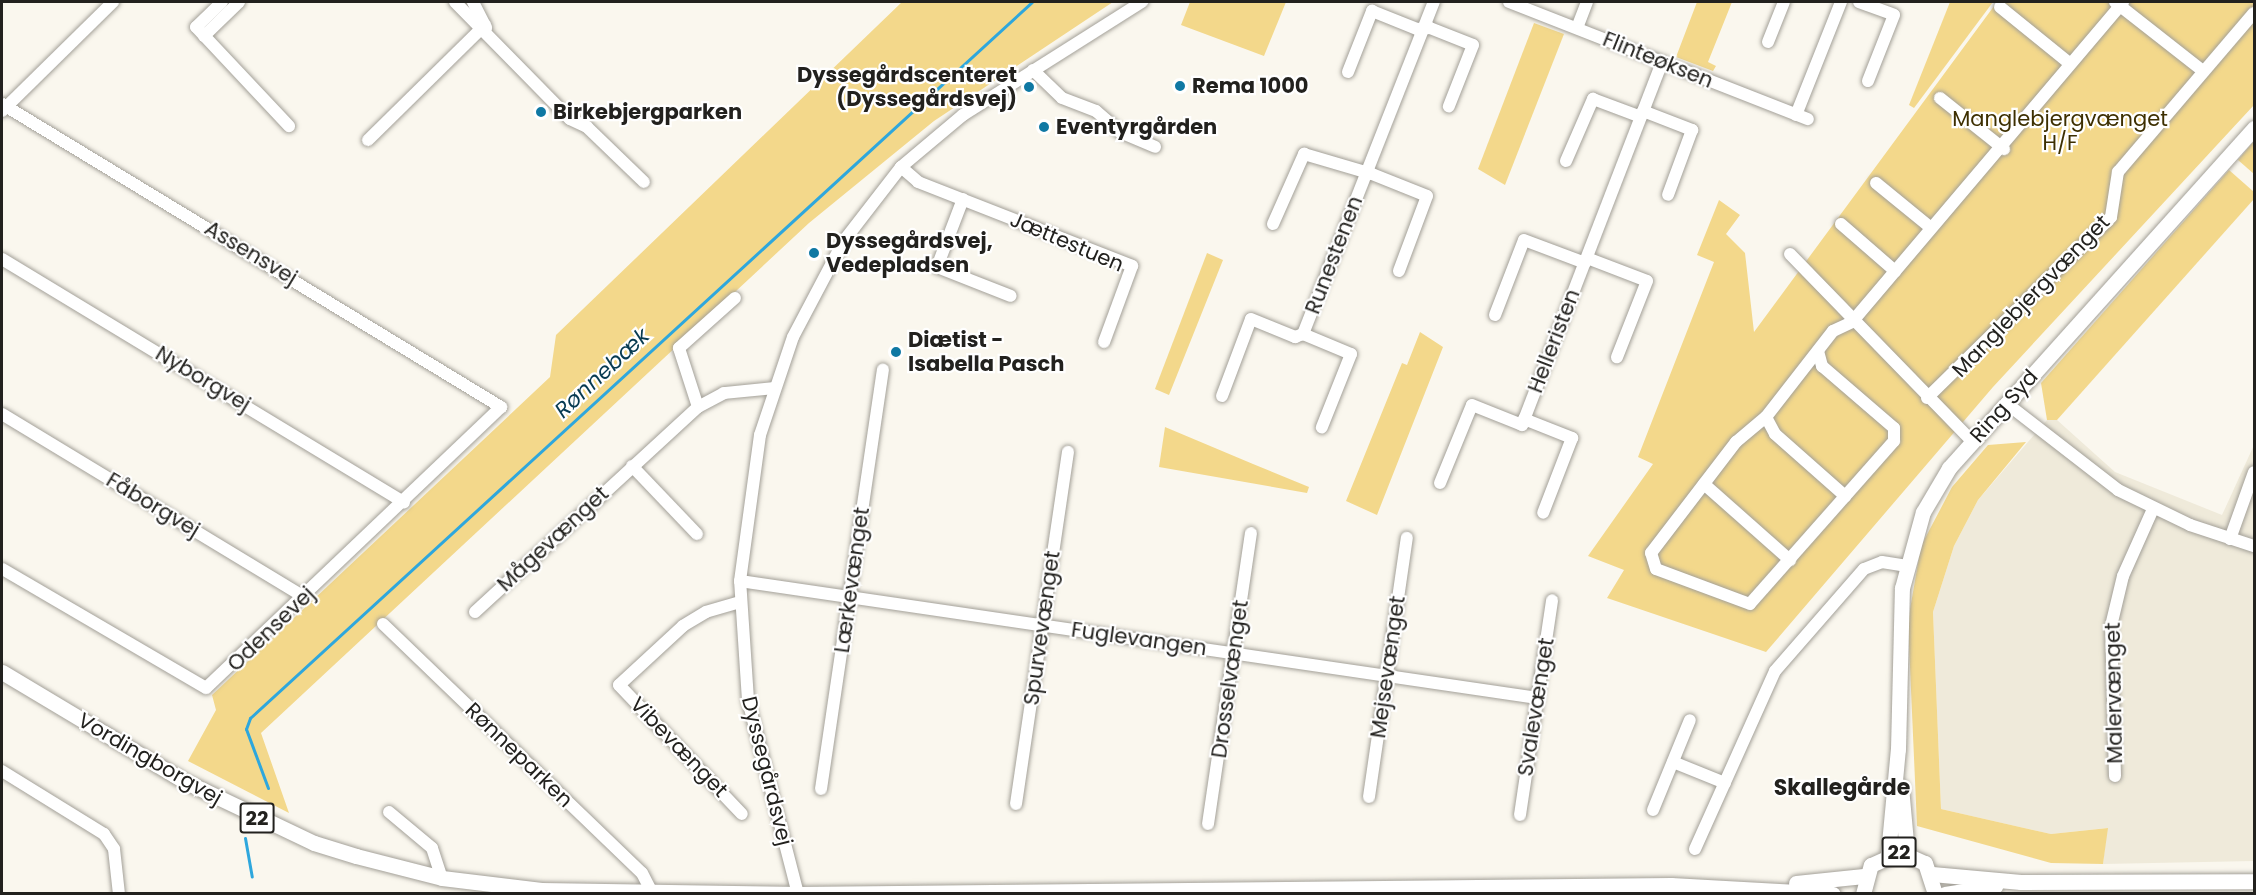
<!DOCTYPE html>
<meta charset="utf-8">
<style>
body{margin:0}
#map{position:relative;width:2256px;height:895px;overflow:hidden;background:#faf7ee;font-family:Poppins,sans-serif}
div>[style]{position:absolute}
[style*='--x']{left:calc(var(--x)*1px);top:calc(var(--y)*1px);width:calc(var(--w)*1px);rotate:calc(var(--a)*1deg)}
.built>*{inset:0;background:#efeada}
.green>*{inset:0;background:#f3d88b}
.stream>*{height:3px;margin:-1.5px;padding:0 1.5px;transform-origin:1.5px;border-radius:1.5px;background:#2ea7dd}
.roads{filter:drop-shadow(0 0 2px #a3a098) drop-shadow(0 0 2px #a3a098)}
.minor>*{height:12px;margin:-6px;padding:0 6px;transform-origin:6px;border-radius:6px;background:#fff}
.major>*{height:15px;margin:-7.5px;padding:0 7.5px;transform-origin:7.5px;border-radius:7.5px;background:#fff}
.dots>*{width:16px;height:16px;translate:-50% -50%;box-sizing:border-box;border:3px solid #fff;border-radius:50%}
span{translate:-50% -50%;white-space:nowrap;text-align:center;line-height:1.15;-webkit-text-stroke:4.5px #fff;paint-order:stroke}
.shield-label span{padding:2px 4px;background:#fff;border:2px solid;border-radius:4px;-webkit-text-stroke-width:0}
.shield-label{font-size:20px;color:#22211e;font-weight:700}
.street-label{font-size:21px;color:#22211e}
.poi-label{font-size:21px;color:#22211e;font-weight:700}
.right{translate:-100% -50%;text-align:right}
.left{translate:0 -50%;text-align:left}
.park-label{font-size:21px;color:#3d2f01}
.water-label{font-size:22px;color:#073a50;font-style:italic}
.neighbourhood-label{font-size:22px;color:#22211e;font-weight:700}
.frame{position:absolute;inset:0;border:3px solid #22211e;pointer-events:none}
</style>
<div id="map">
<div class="built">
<i style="clip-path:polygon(2047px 420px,2057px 420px,2115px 472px,2222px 515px,2254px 445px,2254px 861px,2103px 864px,2107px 828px,2051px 834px,1941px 809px,1933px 612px,1954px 546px,1978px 500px)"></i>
</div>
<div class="green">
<i style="clip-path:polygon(902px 2px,1113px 2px,934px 121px,809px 223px,261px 733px,289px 813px,188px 761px,216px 710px,212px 695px,550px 377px,556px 335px)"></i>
<i style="clip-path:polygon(1190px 2px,1286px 2px,1264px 56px,1181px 25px)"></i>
<i style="clip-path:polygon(1697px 2px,1732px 2px,1708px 62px,1716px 66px,1713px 71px,1676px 57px)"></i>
<i style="clip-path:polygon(1950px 2px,1993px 2px,1914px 108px,1909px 105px)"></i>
<i style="clip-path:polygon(1997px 2px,2254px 2px,2254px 105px,1993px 387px,1766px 652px,1607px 598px,1624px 570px,1588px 556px,1653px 464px,1638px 457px,1714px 262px,1697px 255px,1719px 200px,1740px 215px,1726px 234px,1745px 253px,1754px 332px)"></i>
<i style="clip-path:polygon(1534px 23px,1564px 34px,1505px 185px,1478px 169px)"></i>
<i style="clip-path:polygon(2254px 141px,2254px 174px,2238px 160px)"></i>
<i style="clip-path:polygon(2229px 170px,2254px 192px,2254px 199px,2057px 420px,2047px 420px,2041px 383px)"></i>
<i style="clip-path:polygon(1207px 253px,1223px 260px,1169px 395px,1155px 389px)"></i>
<i style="clip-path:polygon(1420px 332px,1443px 347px,1377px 515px,1346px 501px,1402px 363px,1407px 365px)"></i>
<i style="clip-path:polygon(1165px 427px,1253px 464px,1309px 487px,1307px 493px,1159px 467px)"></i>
<i style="clip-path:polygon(2026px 442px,1978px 500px,1954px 546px,1933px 612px,1941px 809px,2051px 834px,2108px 828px,2103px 864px,2051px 863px,1917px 826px,1908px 621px,1921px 546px,1952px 487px,1988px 445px)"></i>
</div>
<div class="stream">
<i style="--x:268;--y:788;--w:63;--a:-110.4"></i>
<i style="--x:246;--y:729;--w:12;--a:-70"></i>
<i style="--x:250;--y:718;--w:1060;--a:-42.48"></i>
<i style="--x:245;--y:838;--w:39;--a:80"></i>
</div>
<div class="roads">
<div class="minor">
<i style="--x:222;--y:2;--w:36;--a:136"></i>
<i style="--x:196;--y:27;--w:136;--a:46.8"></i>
<i style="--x:455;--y:2;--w:164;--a:45.5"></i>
<i style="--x:570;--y:119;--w:19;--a:25"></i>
<i style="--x:587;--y:127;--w:79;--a:44"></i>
<i style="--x:473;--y:2;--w:29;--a:63"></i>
<i style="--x:1509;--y:2;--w:321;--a:21.4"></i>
<i style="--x:1859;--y:2;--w:37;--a:20"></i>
<i style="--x:1894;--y:15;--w:71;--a:111.5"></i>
<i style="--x:2115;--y:2;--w:112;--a:38.1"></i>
<i style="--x:2000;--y:7;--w:87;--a:39"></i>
<i style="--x:1577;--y:28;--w:28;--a:-69"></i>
<i style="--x:204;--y:36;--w:49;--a:-44.2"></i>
<i style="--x:1768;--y:42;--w:43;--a:-68.2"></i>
<i style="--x:1033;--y:70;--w:40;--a:44"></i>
<i style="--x:1062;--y:98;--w:36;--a:21"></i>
<i style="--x:1096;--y:111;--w:32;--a:41"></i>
<i style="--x:1120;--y:132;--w:38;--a:23"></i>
<i style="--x:1348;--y:72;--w:66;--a:-68.5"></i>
<i style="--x:1372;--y:11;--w:48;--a:21.8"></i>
<i style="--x:1417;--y:29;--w:13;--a:-4"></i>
<i style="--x:1430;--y:28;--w:46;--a:21.6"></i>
<i style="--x:1473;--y:45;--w:66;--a:111.5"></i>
<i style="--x:1940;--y:98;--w:82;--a:38.6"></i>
<i style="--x:2;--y:104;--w:584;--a:31.27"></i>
<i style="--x:501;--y:407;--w:407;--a:136.4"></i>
<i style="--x:206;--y:688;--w:236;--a:-149.7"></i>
<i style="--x:2;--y:111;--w:156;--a:-44.5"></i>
<i style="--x:1643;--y:111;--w:53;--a:21.2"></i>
<i style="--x:1692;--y:130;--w:69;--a:110.3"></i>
<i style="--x:1796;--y:115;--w:122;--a:-68.3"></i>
<i style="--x:368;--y:140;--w:164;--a:-44.5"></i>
<i style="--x:1566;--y:161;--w:68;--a:-66.5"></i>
<i style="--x:1593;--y:99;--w:51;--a:20.6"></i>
<i style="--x:901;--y:167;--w:23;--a:41"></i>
<i style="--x:918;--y:182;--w:230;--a:21.4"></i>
<i style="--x:1132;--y:266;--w:81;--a:110.2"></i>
<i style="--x:1876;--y:183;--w:71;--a:39.3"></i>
<i style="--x:963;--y:199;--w:73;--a:110.9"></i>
<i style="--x:937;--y:267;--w:79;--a:21.4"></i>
<i style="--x:1273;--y:224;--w:77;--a:-66.1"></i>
<i style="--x:1304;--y:154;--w:71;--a:16.4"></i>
<i style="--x:1372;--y:174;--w:59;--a:21.8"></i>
<i style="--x:1427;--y:196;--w:80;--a:110.5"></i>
<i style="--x:1841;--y:224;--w:72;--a:41"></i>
<i style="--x:1790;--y:254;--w:261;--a:45.8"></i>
<i style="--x:1587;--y:258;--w:64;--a:21"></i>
<i style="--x:1647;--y:281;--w:82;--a:111.5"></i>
<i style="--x:2;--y:259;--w:470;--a:31.2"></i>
<i style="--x:1495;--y:315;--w:80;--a:-68.9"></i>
<i style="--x:1524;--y:240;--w:65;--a:20.7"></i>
<i style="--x:1303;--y:334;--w:52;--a:22.6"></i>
<i style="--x:1351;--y:354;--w:79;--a:111.7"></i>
<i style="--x:1818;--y:351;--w:16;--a:75"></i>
<i style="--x:1822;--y:366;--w:95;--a:40.7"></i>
<i style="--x:1894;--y:428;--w:13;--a:90"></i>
<i style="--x:1894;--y:441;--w:217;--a:131.5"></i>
<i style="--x:1750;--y:604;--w:100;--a:-159.6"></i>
<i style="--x:1656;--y:569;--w:17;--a:-107"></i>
<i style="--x:1651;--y:553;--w:140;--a:-52.6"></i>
<i style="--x:1736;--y:442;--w:39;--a:-40"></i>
<i style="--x:1766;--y:417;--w:109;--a:-52.1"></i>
<i style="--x:1833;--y:331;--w:21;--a:-25"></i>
<i style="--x:1852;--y:322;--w:419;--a:-49.7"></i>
<i style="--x:1222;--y:396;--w:82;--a:-69.4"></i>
<i style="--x:1251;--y:319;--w:48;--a:22.2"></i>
<i style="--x:1295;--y:337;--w:9;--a:-21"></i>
<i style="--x:1303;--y:334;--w:357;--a:-68.5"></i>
<i style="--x:1927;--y:398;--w:258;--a:-44.5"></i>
<i style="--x:2111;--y:217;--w:46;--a:-81.2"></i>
<i style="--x:2118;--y:172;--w:209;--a:-49.5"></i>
<i style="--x:2006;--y:403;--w:142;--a:37.8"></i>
<i style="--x:2118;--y:490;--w:80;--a:25.9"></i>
<i style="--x:2190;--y:525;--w:67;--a:18.2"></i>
<i style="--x:698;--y:407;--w:62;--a:-107.9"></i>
<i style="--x:679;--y:348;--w:75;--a:-41.8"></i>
<i style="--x:2;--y:414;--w:353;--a:31.2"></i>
<i style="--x:1766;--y:417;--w:19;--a:62"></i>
<i style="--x:1775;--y:434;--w:94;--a:41.5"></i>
<i style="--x:1524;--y:419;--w:52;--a:21.6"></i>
<i style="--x:1572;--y:438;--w:80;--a:111.1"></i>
<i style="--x:632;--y:466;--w:94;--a:46.3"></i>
<i style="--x:1440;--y:483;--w:84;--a:-67.7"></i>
<i style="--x:1472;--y:405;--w:54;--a:21.8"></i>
<i style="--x:1522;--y:425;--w:389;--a:-68.9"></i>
<i style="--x:1704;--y:484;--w:115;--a:41.5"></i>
<i style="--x:2230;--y:539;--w:71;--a:-70.3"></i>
<i style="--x:740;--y:581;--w:806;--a:8.35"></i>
<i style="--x:740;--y:602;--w:35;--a:164"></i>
<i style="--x:706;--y:612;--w:27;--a:149"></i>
<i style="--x:683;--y:626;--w:87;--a:137.3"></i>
<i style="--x:619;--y:685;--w:178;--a:46.4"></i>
<i style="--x:475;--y:612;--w:303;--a:-42.6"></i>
<i style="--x:698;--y:407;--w:30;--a:-28"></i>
<i style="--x:724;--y:393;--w:50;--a:-5.7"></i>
<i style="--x:383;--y:624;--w:359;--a:43.9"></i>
<i style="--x:642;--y:873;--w:18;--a:63"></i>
<i style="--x:1673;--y:762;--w:56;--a:22"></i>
<i style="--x:2;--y:771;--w:120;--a:31.7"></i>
<i style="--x:104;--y:834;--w:18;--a:56"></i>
<i style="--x:114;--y:849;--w:45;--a:83.7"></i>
<i style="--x:2115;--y:776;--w:150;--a:-91.5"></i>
<i style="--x:2111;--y:626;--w:51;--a:-76.5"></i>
<i style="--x:2123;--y:576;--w:73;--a:-65.9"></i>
<i style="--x:821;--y:789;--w:424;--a:-81.6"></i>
<i style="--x:1369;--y:797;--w:262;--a:-81.7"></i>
<i style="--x:1016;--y:804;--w:356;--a:-81.6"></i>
<i style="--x:1653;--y:810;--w:97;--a:-67.7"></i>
<i style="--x:389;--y:812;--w:56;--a:39.9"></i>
<i style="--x:432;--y:848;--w:32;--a:72"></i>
<i style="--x:1520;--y:815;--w:217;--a:-81.5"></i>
<i style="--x:1208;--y:824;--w:294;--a:-81.6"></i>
<i style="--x:1695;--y:849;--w:195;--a:-65.8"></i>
<i style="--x:1775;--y:671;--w:135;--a:-48.9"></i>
<i style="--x:1864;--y:569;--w:19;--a:-21"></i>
<i style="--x:1882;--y:562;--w:24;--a:9"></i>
<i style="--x:798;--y:894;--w:200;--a:-104.5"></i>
<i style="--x:748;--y:700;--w:119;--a:-93.8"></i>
<i style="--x:740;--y:581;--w:147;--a:-82.2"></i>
<i style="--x:760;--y:435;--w:103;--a:-71.4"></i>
<i style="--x:793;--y:337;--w:107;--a:-62.2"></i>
<i style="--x:843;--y:242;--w:95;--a:-52.3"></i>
<i style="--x:901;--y:167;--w:81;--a:-40"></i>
<i style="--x:963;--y:115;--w:212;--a:-32.3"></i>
</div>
<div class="major">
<i style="--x:2;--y:672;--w:212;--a:30.9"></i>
<i style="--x:184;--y:781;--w:144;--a:25.5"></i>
<i style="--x:314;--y:843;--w:44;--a:17.2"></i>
<i style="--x:356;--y:856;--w:89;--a:14.3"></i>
<i style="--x:442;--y:878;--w:100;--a:6.9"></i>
<i style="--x:541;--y:890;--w:257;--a:0.9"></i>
<i style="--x:1901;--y:787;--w:66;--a:84.8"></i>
<i style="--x:1888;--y:854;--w:105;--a:-84.6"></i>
<i style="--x:1898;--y:749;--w:161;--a:-88.6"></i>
<i style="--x:1902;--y:588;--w:79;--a:-74.6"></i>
<i style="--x:1923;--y:512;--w:51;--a:-59.4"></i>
<i style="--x:1949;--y:468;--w:457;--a:-48.1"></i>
<i style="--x:1932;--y:874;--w:89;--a:5.1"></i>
<i style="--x:2021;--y:882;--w:233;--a:-0.2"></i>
<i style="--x:1796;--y:883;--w:68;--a:-5.9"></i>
<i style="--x:799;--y:894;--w:872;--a:-0.59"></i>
<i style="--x:1671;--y:885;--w:162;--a:3.2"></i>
<i style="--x:1863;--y:894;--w:30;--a:-75"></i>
<i style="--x:1871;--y:865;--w:32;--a:-24"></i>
<i style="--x:1900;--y:852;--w:27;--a:24"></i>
<i style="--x:1925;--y:863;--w:33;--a:72"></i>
<i style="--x:1945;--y:894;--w:51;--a:-9.1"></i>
</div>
</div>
<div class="dots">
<i style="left:1180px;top:86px;background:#0f78a3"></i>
<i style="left:1029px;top:87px;background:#0f78a3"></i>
<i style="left:541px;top:112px;background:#0f78a3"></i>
<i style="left:1044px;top:127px;background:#0f78a3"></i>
<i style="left:814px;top:253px;background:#0f78a3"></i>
<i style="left:896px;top:352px;background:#0f78a3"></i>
</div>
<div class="shield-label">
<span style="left:257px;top:818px">22</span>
<span style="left:1899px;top:852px">22</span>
</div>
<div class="street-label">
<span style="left:1658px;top:60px;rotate:22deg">Flinteøksen</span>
<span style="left:1067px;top:242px;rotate:23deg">Jættestuen</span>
<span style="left:251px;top:253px;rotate:31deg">Assensvej</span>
<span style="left:1334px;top:255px;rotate:-69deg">Runestenen</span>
<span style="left:2031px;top:296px;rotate:-46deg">Manglebjergvænget</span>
<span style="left:1554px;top:341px;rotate:-69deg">Helleristen</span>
<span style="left:203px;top:379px;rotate:31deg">Nyborgvej</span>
<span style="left:2004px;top:406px;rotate:-48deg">Ring Syd</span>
<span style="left:153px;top:505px;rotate:31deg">Fåborgvej</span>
<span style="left:553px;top:539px;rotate:-43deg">Mågevænget</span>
<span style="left:852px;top:580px;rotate:-82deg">Lærkevænget</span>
<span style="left:1042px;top:628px;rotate:-82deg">Spurvevænget</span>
<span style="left:271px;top:629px;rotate:-44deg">Odensevej</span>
<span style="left:1139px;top:639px;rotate:8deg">Fuglevangen</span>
<span style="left:1388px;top:667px;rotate:-82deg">Mejsevænget</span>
<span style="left:1230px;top:679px;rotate:-82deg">Drosselvænget</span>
<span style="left:2114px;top:693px;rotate:-91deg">Malervænget</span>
<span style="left:1536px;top:707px;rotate:-81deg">Svalevænget</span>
<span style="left:679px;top:747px;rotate:46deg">Vibevænget</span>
<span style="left:519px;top:755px;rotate:44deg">Rønneparken</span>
<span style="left:150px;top:759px;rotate:30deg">Vordingborgvej</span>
<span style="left:767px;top:771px;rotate:76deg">Dyssegårdsvej</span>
</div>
<div class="poi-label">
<span class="right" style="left:1017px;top:87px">Dyssegårdscenteret<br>(Dyssegårdsvej)</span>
<span class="left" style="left:1192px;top:86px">Rema 1000</span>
<span class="left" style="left:553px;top:112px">Birkebjergparken</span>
<span class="left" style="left:1056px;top:127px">Eventyrgården</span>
<span class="left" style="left:826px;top:253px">Dyssegårdsvej,<br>Vedepladsen</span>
<span class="left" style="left:908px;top:352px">Diætist -<br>Isabella Pasch</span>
</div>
<div class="park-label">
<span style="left:2060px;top:131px">Manglebjergvænget<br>H/F</span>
</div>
<div class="water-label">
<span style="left:602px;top:373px;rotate:-43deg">Rønnebæk</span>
</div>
<div class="neighbourhood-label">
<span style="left:1842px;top:788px">Skallegårde</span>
</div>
<div class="frame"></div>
</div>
